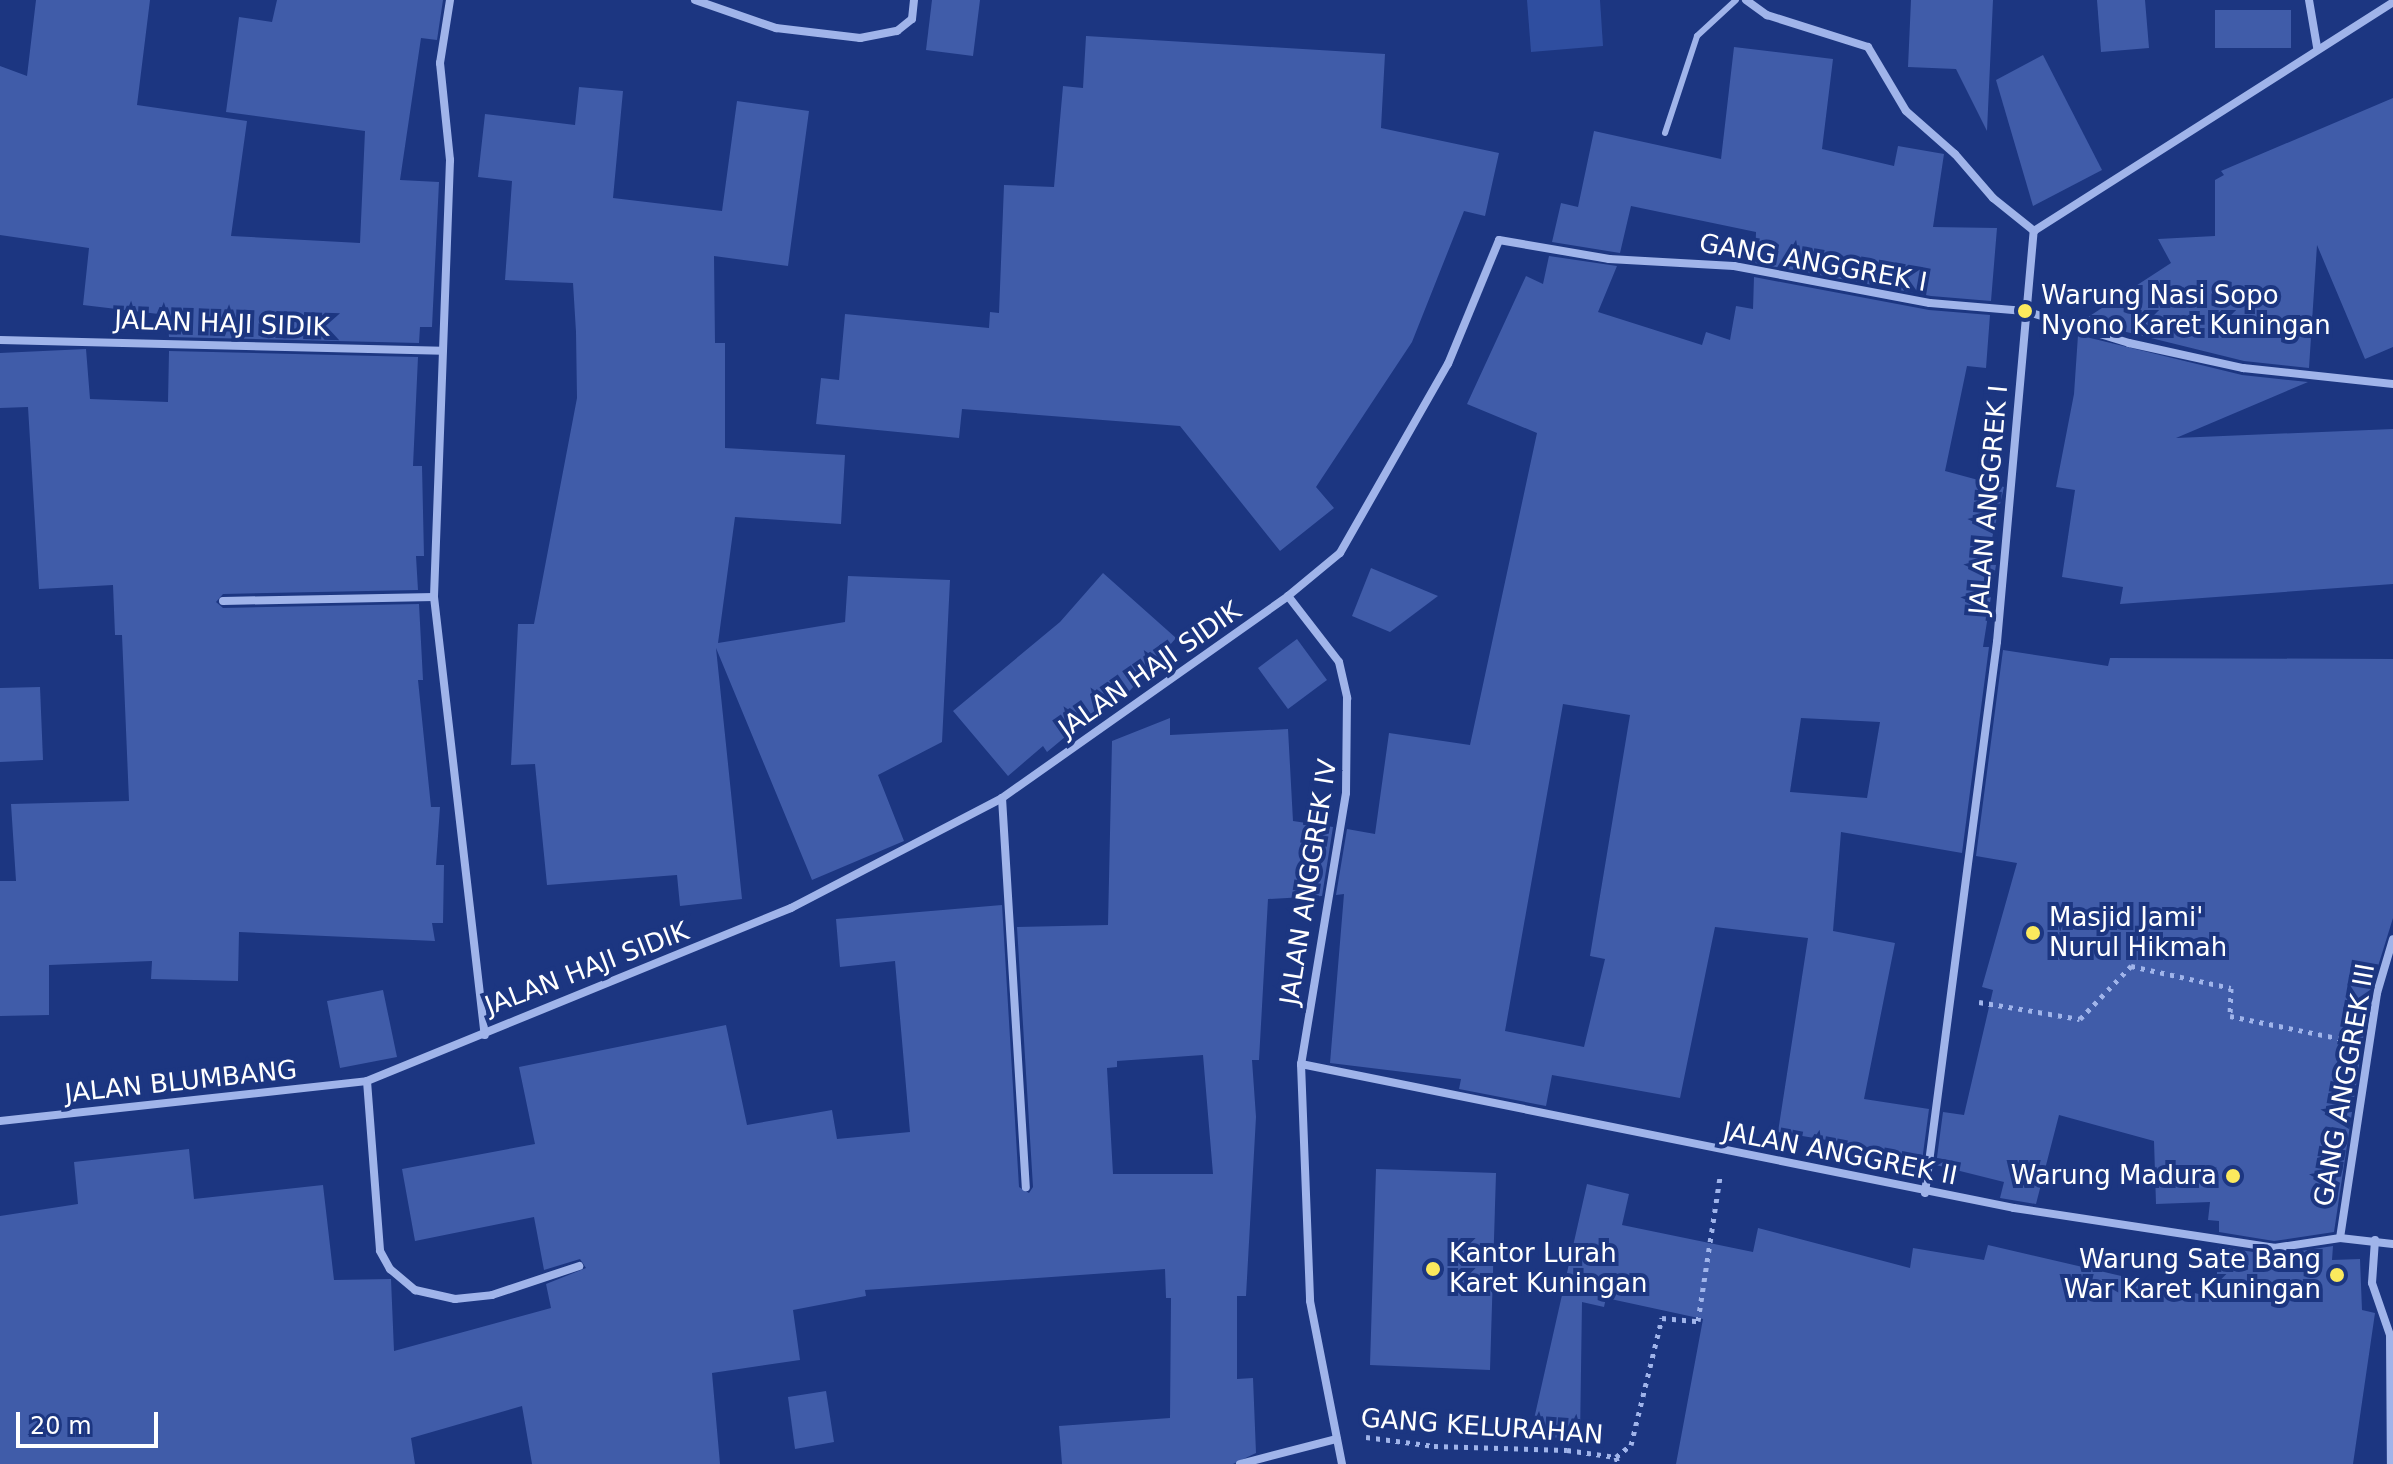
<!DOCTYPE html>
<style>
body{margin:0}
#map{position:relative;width:2393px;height:1464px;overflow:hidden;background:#1c3681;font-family:"DejaVu Sans",sans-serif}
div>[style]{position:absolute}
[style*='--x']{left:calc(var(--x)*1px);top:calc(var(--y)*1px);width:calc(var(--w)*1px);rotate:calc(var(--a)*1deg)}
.green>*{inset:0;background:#2f4ea0}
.building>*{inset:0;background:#405ca9}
.path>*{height:5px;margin-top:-2.5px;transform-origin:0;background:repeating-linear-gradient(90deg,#a0b4ea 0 4px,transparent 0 10px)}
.lane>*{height:6px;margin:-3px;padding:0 3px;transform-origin:3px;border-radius:3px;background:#a0b4ea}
.street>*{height:8px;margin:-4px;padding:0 4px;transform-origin:4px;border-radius:4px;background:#a0b4ea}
.dots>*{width:22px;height:22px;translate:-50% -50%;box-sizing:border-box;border:4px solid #1c3681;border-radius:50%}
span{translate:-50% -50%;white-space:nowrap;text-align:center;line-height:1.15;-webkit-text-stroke:8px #1c3681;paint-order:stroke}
.street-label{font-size:26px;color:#fff}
.poi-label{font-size:26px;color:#fff}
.left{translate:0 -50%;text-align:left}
.right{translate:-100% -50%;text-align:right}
.scale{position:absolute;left:16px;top:1412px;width:142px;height:36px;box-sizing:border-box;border:4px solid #fff;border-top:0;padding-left:10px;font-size:24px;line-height:28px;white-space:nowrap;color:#fff;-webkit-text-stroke:6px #1c3681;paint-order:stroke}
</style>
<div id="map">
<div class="green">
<i style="clip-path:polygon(1527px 0,1600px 0,1603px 46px,1531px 52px)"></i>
</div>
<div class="building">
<i style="clip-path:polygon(36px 0,150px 0,137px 105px,247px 121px,231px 236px,360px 243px,365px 131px,226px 112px,239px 17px,272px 22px,277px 0,443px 0,437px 40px,421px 38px,400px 180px,439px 182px,432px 327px,420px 327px,419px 343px,169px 337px,167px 315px,83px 305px,89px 248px,0 235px,0 66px,27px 76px)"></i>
<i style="clip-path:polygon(932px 0,980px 0,973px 56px,926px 50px)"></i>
<i style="clip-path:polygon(1911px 0,1993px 0,1987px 131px,1956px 69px,1908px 67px)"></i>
<i style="clip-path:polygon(2097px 0,2145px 0,2149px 48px,2101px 52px)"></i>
<i style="clip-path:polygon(2215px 10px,2291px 10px,2291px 48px,2215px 48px)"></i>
<i style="clip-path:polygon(1086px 36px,1385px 54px,1381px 128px,1499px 153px,1485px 216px,1464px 211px,1412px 342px,1316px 487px,1334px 508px,1280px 551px,1180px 426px,962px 409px,959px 438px,816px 424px,821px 378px,839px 380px,845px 314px,989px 328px,990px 312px,999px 313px,1004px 185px,1054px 187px,1063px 86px,1083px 88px)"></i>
<i style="clip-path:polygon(1734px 47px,1833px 59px,1822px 149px,1894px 166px,1898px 146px,1944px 154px,1933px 227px,1997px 228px,1991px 301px,1931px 296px,1755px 263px,1756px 232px,1631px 206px,1620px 253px,1552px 242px,1561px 203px,1578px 207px,1594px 131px,1721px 159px)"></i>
<i style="clip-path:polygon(2043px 55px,2102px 170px,2033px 206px,1996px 80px)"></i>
<i style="clip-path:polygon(579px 87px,623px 91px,613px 198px,722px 211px,737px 101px,809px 111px,788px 266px,714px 256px,715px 343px,725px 343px,725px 448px,845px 455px,841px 524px,735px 517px,718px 643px,845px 622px,848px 576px,950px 580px,942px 742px,878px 775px,904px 841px,812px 880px,716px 648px,742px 899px,680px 906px,677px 875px,547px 885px,535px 764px,511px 765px,518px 624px,534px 624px,577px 398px,576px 332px,573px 283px,505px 280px,512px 181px,478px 177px,485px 114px,575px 125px)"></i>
<i style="clip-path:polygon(2393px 98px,2393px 347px,2365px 359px,2317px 245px,2309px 368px,2244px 361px,2082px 321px,2171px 263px,2158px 239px,2215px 236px,2215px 180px,2224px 175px,2221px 171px)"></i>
<i style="clip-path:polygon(evenodd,1549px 256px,1617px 266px,1598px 312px,1702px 345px,1706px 332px,1730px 340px,1736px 306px,1753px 309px,1754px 277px,1929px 310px,1990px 315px,1986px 368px,1967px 366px,1945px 471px,2004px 487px,1986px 564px,1996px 565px,1983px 647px,1989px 647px,1962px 853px,1841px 832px,1833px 931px,1895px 943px,1864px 1099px,1929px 1109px,1922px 1161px,1916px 1160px,1914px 1174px,1860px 1165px,1863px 1146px,1778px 1132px,1808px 938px,1715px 927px,1680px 1098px,1552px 1075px,1546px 1106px,1459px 1089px,1461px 1079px,1330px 1063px,1344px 894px,1336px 895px,1347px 829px,1375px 834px,1389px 733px,1470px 745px,1537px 433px,1467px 404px,1526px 276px,1543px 284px,1549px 256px,1563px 704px,1630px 715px,1590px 956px,1605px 959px,1584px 1047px,1505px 1031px,1563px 704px,1549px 256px,1801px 718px,1880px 722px,1867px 798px,1790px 792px,1801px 718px)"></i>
<i style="clip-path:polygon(2078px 335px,2242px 375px,2308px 382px,2176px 438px,2393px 429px,2393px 584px,2120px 604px,2123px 587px,2062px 577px,2075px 490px,2056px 487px,2074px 394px)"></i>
<i style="clip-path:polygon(86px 349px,90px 399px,168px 402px,169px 351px,418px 357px,413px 466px,422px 466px,424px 556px,416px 556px,418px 590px,223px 594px,216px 602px,223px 608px,419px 604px,423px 680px,418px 680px,431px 807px,440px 807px,436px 865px,444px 865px,443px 923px,432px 923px,435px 941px,239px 932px,238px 981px,151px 979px,152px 961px,49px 965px,49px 1015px,0 1016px,0 881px,16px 881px,11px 804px,129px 801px,122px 635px,115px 635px,113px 585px,39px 589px,28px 407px,0 408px,0 353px)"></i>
<i style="clip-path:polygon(1371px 568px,1438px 596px,1390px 632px,1352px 616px)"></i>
<i style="clip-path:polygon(1103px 573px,1176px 638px,1113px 710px,1113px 697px,1047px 752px,1043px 746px,1008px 776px,953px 711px,1060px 622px)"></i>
<i style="clip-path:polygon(1297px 639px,1327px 680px,1288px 709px,1258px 668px)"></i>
<i style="clip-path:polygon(2003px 650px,2108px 666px,2110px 658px,2393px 659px,2393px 918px,2370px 992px,2334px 1232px,2274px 1241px,2219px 1232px,2219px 1221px,2208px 1220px,2210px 1202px,2156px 1204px,2154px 1141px,2059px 1115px,2036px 1204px,2000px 1198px,2004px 1182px,1936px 1165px,1943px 1112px,1964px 1115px,1993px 990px,1982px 987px,2017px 863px,1976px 856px)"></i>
<i style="clip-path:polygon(40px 687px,43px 760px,0 762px,0 688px)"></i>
<i style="clip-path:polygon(evenodd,1170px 718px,1170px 735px,1288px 729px,1293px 821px,1333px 827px,1322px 896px,1268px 899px,1259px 1060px,1252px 1060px,1256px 1117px,1246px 1296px,1237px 1296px,1237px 1379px,1253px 1378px,1256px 1453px,1233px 1464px,1062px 1464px,1059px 1426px,1170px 1418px,1171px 1298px,1166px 1298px,1165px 1269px,865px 1290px,866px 1296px,793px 1310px,800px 1360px,712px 1373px,720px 1464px,532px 1464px,522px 1406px,411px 1438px,415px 1464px,0 1464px,0 1216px,78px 1204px,74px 1162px,189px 1149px,194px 1199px,323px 1185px,334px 1280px,391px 1279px,394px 1351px,551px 1308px,546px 1284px,586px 1268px,580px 1259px,544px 1270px,534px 1217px,415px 1241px,402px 1169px,535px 1144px,519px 1067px,726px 1025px,747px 1125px,832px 1110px,837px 1139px,910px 1132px,895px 961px,840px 967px,836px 919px,1002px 905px,1019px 1187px,1029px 1193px,1033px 1187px,1017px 927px,1108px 925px,1112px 741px,1170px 718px,1203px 1055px,1213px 1174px,1113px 1174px,1107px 1068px,1117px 1067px,1117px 1061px,1203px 1055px)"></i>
<i style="clip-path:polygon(383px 990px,397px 1057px,340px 1068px,327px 1001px)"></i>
<i style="clip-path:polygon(1376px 1169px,1496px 1173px,1490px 1370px,1370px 1365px)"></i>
<i style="clip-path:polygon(1587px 1184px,1629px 1194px,1622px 1225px,1753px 1252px,1758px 1228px,1910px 1268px,1913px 1248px,1984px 1260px,1988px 1245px,2216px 1298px,2218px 1247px,2275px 1255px,2333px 1246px,2332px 1260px,2360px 1259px,2362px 1310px,2375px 1313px,2353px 1464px,1676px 1464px,1703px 1319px,1606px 1298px,1604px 1307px,1582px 1302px,1580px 1438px,1530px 1437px)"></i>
<i style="clip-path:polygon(826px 1391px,834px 1442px,795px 1449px,788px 1397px)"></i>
</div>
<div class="path">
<i style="--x:1979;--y:1002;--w:102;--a:9.6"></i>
<i style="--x:2080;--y:1019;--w:74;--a:-46.1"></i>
<i style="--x:2131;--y:966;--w:102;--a:12.4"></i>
<i style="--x:2231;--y:988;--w:28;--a:92"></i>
<i style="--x:2230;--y:1016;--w:114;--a:11.6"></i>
<i style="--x:1366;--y:1437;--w:69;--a:7.5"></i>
<i style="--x:1434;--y:1446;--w:133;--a:1.7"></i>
<i style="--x:1567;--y:1450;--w:49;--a:8.1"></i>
<i style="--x:1616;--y:1457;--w:7;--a:74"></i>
<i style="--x:1616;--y:1457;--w:19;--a:-39"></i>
<i style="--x:1631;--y:1445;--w:131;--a:-76.3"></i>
<i style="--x:1662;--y:1318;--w:36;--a:5"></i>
<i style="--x:1698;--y:1321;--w:146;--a:-81.3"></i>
</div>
<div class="lane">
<i style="--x:1665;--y:133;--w:102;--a:-71.7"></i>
<i style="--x:1697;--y:36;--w:53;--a:-42.7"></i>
</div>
<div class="street">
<i style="--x:450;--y:0;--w:64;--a:99"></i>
<i style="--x:440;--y:63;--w:98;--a:84.1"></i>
<i style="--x:450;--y:160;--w:437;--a:92.1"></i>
<i style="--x:434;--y:597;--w:441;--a:83.4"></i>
<i style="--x:695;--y:0;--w:86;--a:19.1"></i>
<i style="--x:776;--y:28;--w:85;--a:6.8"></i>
<i style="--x:860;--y:38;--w:38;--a:-11"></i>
<i style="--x:897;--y:31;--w:19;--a:-39"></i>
<i style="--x:912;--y:19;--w:19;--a:-84"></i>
<i style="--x:1746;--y:0;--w:26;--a:36"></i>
<i style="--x:1767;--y:15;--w:106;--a:17.6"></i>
<i style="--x:1868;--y:47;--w:74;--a:59.3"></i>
<i style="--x:1906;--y:111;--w:65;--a:41.3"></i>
<i style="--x:1955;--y:154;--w:58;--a:49.2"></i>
<i style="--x:1993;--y:198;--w:53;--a:38.8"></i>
<i style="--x:2309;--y:0;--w:48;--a:80.3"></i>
<i style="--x:0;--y:340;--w:442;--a:1.4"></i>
<i style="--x:1288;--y:596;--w:83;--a:52.3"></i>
<i style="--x:1339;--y:662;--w:37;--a:77"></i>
<i style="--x:1347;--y:698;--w:95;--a:90.6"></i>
<i style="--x:1346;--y:793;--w:275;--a:99.4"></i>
<i style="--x:1301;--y:1064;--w:237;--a:87.8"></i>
<i style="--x:1310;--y:1301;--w:166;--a:78.9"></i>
<i style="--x:223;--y:601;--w:211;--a:-1.1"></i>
<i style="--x:1002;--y:798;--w:390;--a:86.5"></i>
<i style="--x:1301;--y:1064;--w:727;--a:11.42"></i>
<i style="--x:2014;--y:1208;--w:263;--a:8.7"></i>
<i style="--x:2274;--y:1248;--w:67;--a:-8.6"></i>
<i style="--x:2340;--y:1238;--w:53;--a:6.5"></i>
<i style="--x:367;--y:1081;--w:170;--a:85.6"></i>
<i style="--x:380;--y:1251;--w:21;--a:61"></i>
<i style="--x:390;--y:1269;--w:33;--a:40"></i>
<i style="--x:415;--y:1290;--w:41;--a:12.7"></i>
<i style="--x:455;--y:1299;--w:37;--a:-6"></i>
<i style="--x:492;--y:1295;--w:92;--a:-18.4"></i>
<i style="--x:0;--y:1121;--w:369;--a:-6.2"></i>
<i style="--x:367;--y:1081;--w:458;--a:-22.2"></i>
<i style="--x:791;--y:908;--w:238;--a:-27.5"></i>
<i style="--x:1002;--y:798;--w:350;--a:-35.2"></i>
<i style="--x:1288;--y:596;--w:67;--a:-39.6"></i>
<i style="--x:1340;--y:553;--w:218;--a:-60.3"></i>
<i style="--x:1448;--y:364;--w:134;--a:-67.6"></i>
<i style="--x:1499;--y:240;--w:112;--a:9.8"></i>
<i style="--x:1609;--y:259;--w:125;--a:3.2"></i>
<i style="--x:1734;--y:266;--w:199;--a:10.7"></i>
<i style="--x:1930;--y:303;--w:95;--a:4.8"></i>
<i style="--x:2025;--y:311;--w:109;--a:17.1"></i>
<i style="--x:2129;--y:343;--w:117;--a:12.4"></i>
<i style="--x:2243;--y:368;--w:151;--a:6.1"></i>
<i style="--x:1925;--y:1193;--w:556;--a:-82.56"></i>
<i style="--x:1997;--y:642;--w:413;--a:-84.9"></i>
<i style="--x:2034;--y:231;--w:426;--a:-32.5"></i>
<i style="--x:2340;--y:1238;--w:248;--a:-81.4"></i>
<i style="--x:2377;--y:993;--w:56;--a:-73.5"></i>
<i style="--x:2375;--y:1240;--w:43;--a:94"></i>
<i style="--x:2372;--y:1283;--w:55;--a:70.9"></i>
<i style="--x:2390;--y:1335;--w:129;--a:89.6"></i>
<i style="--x:1240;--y:1464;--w:100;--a:-14.5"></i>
</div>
<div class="dots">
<i style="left:2025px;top:311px;background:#fbe95d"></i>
<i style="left:2033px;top:933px;background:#fbe95d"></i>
<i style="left:2233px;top:1176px;background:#fbe95d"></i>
<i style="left:1433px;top:1269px;background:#fbe95d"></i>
<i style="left:2337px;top:1275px;background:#fbe95d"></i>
</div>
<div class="street-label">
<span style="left:1813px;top:263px;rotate:10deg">GANG ANGGREK I</span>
<span style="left:222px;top:324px;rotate:2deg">JALAN HAJI SIDIK</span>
<span style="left:1989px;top:500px;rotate:-85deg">JALAN ANGGREK I</span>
<span style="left:1150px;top:670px;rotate:-35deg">JALAN HAJI SIDIK</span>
<span style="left:1309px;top:882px;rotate:-81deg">JALAN ANGGREK IV</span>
<span style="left:587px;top:969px;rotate:-21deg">JALAN HAJI SIDIK</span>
<span style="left:181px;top:1082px;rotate:-6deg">JALAN BLUMBANG</span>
<span style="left:2345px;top:1085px;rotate:-80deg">GANG ANGGREK III</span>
<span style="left:1840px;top:1154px;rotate:11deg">JALAN ANGGREK II</span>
<span style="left:1482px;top:1427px;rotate:4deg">GANG KELURAHAN</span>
</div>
<div class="poi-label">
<span class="left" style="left:2041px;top:311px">Warung Nasi Sopo<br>Nyono Karet Kuningan</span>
<span class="left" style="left:2049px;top:933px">Masjid Jami'<br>Nurul Hikmah</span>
<span class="right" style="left:2217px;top:1176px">Warung Madura</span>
<span class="left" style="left:1449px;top:1269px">Kantor Lurah<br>Karet Kuningan</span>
<span class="right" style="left:2321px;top:1275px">Warung Sate Bang<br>War Karet Kuningan</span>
</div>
<div class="scale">20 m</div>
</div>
